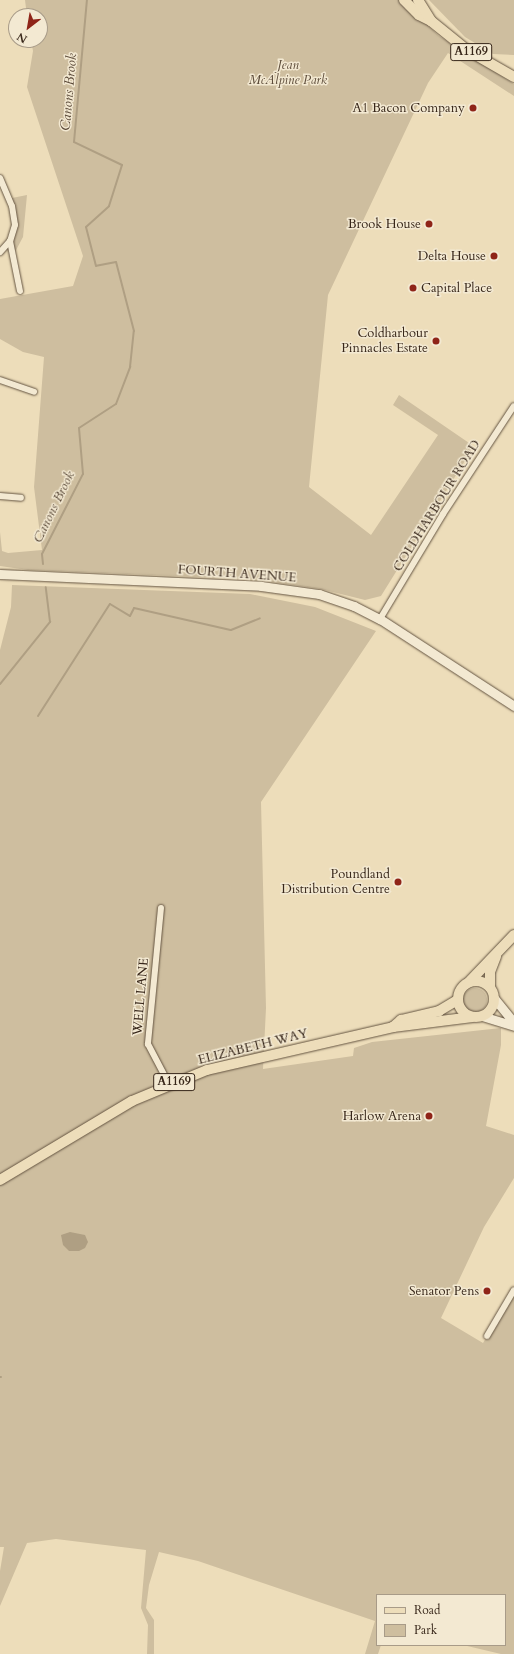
<!DOCTYPE html>
<style>
body{margin:0}
#map{position:relative;width:514px;height:1654px;overflow:hidden;background:#edddba;font-family:Cardo,serif}
div>[style]{position:absolute}
[style*='--x']{left:calc(var(--x)*1px);top:calc(var(--y)*1px);width:calc(var(--w)*1px);rotate:calc(var(--a)*1deg)}
.green>*{inset:0;background:#cebe9f}
.round{border-radius:50%}
.water>*{inset:0;background:#af9f83}
.stream>*{height:2px;margin:-1px;padding:0 1px;transform-origin:1px;border-radius:1px;background:#af9f83}
.roads{filter:drop-shadow(0 0 1px #645441) drop-shadow(0 0 1px #645441)}
.street>*{height:6px;margin:-3px;padding:0 3px;transform-origin:3px;border-radius:3px;background:#f3e9d2}
.secondary>*{height:9px;margin:-4.5px;padding:0 4.5px;transform-origin:4.5px;border-radius:4.5px;background:#f3e9d2}
.primary>*{height:10px;margin:-5px;padding:0 5px;transform-origin:5px;border-radius:5px;background:#edddba}
.primary>.ring{margin:-5px;padding:0;box-sizing:content-box;background:none;border:10px solid #edddba;border-radius:50%}
.dots>*{width:11px;height:11px;translate:-50% -50%;box-sizing:border-box;border:2px solid #f3e9d2;border-radius:50%}
span{translate:-50% -50%;white-space:nowrap;text-align:center;line-height:1.15;-webkit-text-stroke:3px #f3e9d2;paint-order:stroke}
.shield-label span{padding:1px 3px;background:#f3e9d2;border:1px solid;border-radius:3px;-webkit-text-stroke-width:0}
.shield-label{font-size:12px;color:#372619;font-weight:700}
.park-label{font-size:13px;color:#5d4c3a;font-style:italic}
.poi-label{font-size:13px;color:#372619}
.right{translate:-100% -50%;text-align:right}
.left{translate:0 -50%;text-align:left}
.street-label{font-size:13px;color:#372619}
.water-label{font-size:14px;color:#5b4a39;font-style:italic}
.legend{position:absolute;left:376px;top:1594px;width:130px;height:52px;box-sizing:border-box;background:#f3e9d2;border:1px solid #a89b88;margin:0;padding:5px 7px;list-style:none;font-size:12px;color:#372619}
.legend li{display:flex;align-items:center;gap:8px;height:20px}
.legend b{width:20px;border:1px solid #a89b88}
.north{position:absolute;left:8px;top:8px;width:40px;height:40px;box-sizing:border-box;background:#f3e9d2;border:1px solid #a89b88;border-radius:50%;rotate:211deg;font-size:11px;font-weight:700;line-height:16px;text-align:center;color:#372619}
.north::after{content:'';display:block;margin:auto;width:14px;height:18px;background:#8f2418;clip-path:polygon(50% 0,100% 100%,50% 72%,0 100%)}
</style>
<div id="map">
<div class="green">
<i style="clip-path:polygon(25px 0,400px 0,439px 36px,514px 84px,514px 96px,448px 53px,428px 83px,328px 295px,309px 487px,371px 535px,438px 435px,393px 405px,399px 395px,472px 445px,471px 451px,381px 596px,365px 600px,321px 589px,253px 579px,28px 570px,0 566px,0 532px,2px 551px,8px 553px,42px 550px,34px 487px,44px 357px,23px 352px,0 339px,0 299px,73px 286px,83px 256px,27px 87px,33px 51px,31px 40px,40px 40px,40px 16px,27px 16px)"></i>
<i style="clip-path:polygon(429px 0,514px 0,514px 55px,493px 54px,465px 37px)"></i>
<i style="clip-path:polygon(27px 195px,23px 237px,15px 252px,12px 240px,14px 232px,12px 198px)"></i>
<i style="clip-path:polygon(12px 585px,250px 594px,315px 607px,376px 631px,261px 802px,266px 1008px,263px 1069px,353px 1056px,354px 1048px,372px 1042px,501px 1028px,501px 1045px,486px 1126px,514px 1135px,514px 1178px,484px 1227px,441px 1318px,483px 1343px,514px 1290px,514px 1654px,501px 1654px,463px 1645px,505px 1645px,505px 1595px,377px 1595px,377px 1645px,381px 1645px,378px 1654px,365px 1654px,375px 1621px,198px 1561px,159px 1552px,149px 1585px,146px 1608px,154px 1620px,154px 1654px,147px 1654px,148px 1625px,141px 1608px,146px 1550px,56px 1539px,27px 1543px,0 1606px,0 1571px,4px 1547px,0 1547px,0 650px,11px 607px)"></i>
<i class="round" style="left:463px;top:988px;width:24px;height:24px"></i>
</div>
<div class="water">
<i style="clip-path:polygon(70px 1232px,85px 1235px,88px 1242px,85px 1248px,79px 1251px,69px 1251px,63px 1245px,61px 1235px)"></i>
</div>
<div class="stream">
<i style="--x:43;--y:564;--w:10;--a:-96"></i>
<i style="--x:42;--y:554;--w:90;--a:-62.9"></i>
<i style="--x:83;--y:474;--w:46;--a:-95"></i>
<i style="--x:79;--y:428;--w:44;--a:-33"></i>
<i style="--x:116;--y:404;--w:40;--a:-69"></i>
<i style="--x:130;--y:367;--w:36;--a:-84"></i>
<i style="--x:134;--y:331;--w:71;--a:-104.6"></i>
<i style="--x:116;--y:262;--w:20;--a:169"></i>
<i style="--x:96;--y:266;--w:40;--a:-104.4"></i>
<i style="--x:86;--y:227;--w:31;--a:-42"></i>
<i style="--x:109;--y:206;--w:43;--a:-72.4"></i>
<i style="--x:122;--y:165;--w:53;--a:-154.4"></i>
<i style="--x:74;--y:142;--w:143;--a:-84.8"></i>
<i style="--x:0;--y:684;--w:80;--a:-51.1"></i>
<i style="--x:50;--y:622;--w:35;--a:-97"></i>
<i style="--x:38;--y:716;--w:133;--a:-57.3"></i>
<i style="--x:110;--y:604;--w:23;--a:31"></i>
<i style="--x:130;--y:616;--w:9;--a:-63"></i>
<i style="--x:134;--y:608;--w:99;--a:12.8"></i>
<i style="--x:231;--y:630;--w:31;--a:-22"></i>
<i style="--x:0;--y:1377;--w:1;--a:0"></i>
</div>
<div class="roads">
<div class="street">
<i style="--x:0;--y:178;--w:30;--a:67"></i>
<i style="--x:12;--y:206;--w:19;--a:81"></i>
<i style="--x:15;--y:225;--w:17;--a:107"></i>
<i style="--x:10;--y:241;--w:15;--a:132"></i>
<i style="--x:10;--y:241;--w:51;--a:78.7"></i>
<i style="--x:0;--y:380;--w:36;--a:19"></i>
<i style="--x:0;--y:496;--w:21;--a:5"></i>
<i style="--x:380;--y:619;--w:122;--a:-59"></i>
<i style="--x:443;--y:514;--w:129;--a:-56.7"></i>
<i style="--x:161;--y:908;--w:137;--a:95.5"></i>
<i style="--x:148;--y:1044;--w:45;--a:62.3"></i>
<i style="--x:487;--y:1336;--w:53;--a:-59.6"></i>
</div>
<div class="secondary">
<i style="--x:0;--y:574;--w:261;--a:2.6"></i>
<i style="--x:261;--y:586;--w:59;--a:7.9"></i>
<i style="--x:319;--y:594;--w:37;--a:19"></i>
<i style="--x:354;--y:606;--w:29;--a:27"></i>
<i style="--x:380;--y:619;--w:160;--a:33"></i>
<i style="--x:494;--y:998;--w:32;--a:51"></i>
<i style="--x:482;--y:1016;--w:34;--a:17"></i>
</div>
<div class="primary">
<i style="--x:404;--y:0;--w:21;--a:45"></i>
<i style="--x:419;--y:15;--w:13;--a:27"></i>
<i style="--x:431;--y:21;--w:46;--a:38.9"></i>
<i style="--x:467;--y:50;--w:54;--a:29.9"></i>
<i style="--x:418;--y:0;--w:25;--a:58"></i>
<i class="ring" style="left:458px;top:981px;width:26px;height:26px"></i>
<i style="--x:469;--y:982;--w:65;--a:-46.2"></i>
<i style="--x:490;--y:987;--w:15;--a:-90"></i>
<i style="--x:490;--y:972;--w:17;--a:-69"></i>
<i style="--x:393;--y:1027;--w:11;--a:-41"></i>
<i style="--x:401;--y:1020;--w:39;--a:-13"></i>
<i style="--x:439;--y:1011;--w:21;--a:-31"></i>
<i style="--x:0;--y:1180;--w:154;--a:-30.9"></i>
<i style="--x:132;--y:1101;--w:81;--a:-22.5"></i>
<i style="--x:207;--y:1070;--w:191;--a:-13"></i>
<i style="--x:393;--y:1027;--w:80;--a:-7.2"></i>
</div>
</div>
<div class="dots">
<i style="left:473px;top:108px;background:#8f2418"></i>
<i style="left:429px;top:224px;background:#8f2418"></i>
<i style="left:494px;top:256px;background:#8f2418"></i>
<i style="left:413px;top:288px;background:#8f2418"></i>
<i style="left:436px;top:341px;background:#8f2418"></i>
<i style="left:398px;top:882px;background:#8f2418"></i>
<i style="left:429px;top:1116px;background:#8f2418"></i>
<i style="left:487px;top:1291px;background:#8f2418"></i>
</div>
<div class="shield-label">
<span style="left:471px;top:52px">A1169</span>
<span style="left:174px;top:1082px">A1169</span>
</div>
<div class="park-label">
<span style="left:288px;top:73px">Jean<br>McAlpine Park</span>
</div>
<div class="poi-label">
<span class="right" style="left:465px;top:108px">A1 Bacon Company</span>
<span class="right" style="left:421px;top:224px">Brook House</span>
<span class="right" style="left:486px;top:256px">Delta House</span>
<span class="left" style="left:421px;top:288px">Capital Place</span>
<span class="right" style="left:428px;top:341px">Coldharbour<br>Pinnacles Estate</span>
<span class="right" style="left:390px;top:882px">Poundland<br>Distribution Centre</span>
<span class="right" style="left:421px;top:1116px">Harlow Arena</span>
<span class="right" style="left:479px;top:1291px">Senator Pens</span>
</div>
<div class="street-label">
<span style="left:437px;top:506px;rotate:-58deg">COLDHARBOUR ROAD</span>
<span style="left:237px;top:574px;rotate:4deg">FOURTH AVENUE</span>
<span style="left:141px;top:997px;rotate:-85deg">WELL LANE</span>
<span style="left:253px;top:1047px;rotate:-14deg">ELIZABETH WAY</span>
</div>
<div class="water-label">
<span style="left:69px;top:92px;rotate:-85deg">Canons Brook</span>
<span style="left:54px;top:507px;rotate:-64deg">Canons Brook</span>
</div>
<ul class="legend">
<li><b style="height:5px;background:#edddba"></b>Road</li>
<li><b style="height:11px;background:#cebe9f"></b>Park</li>
</ul>
<div class="north">N</div>
</div>
